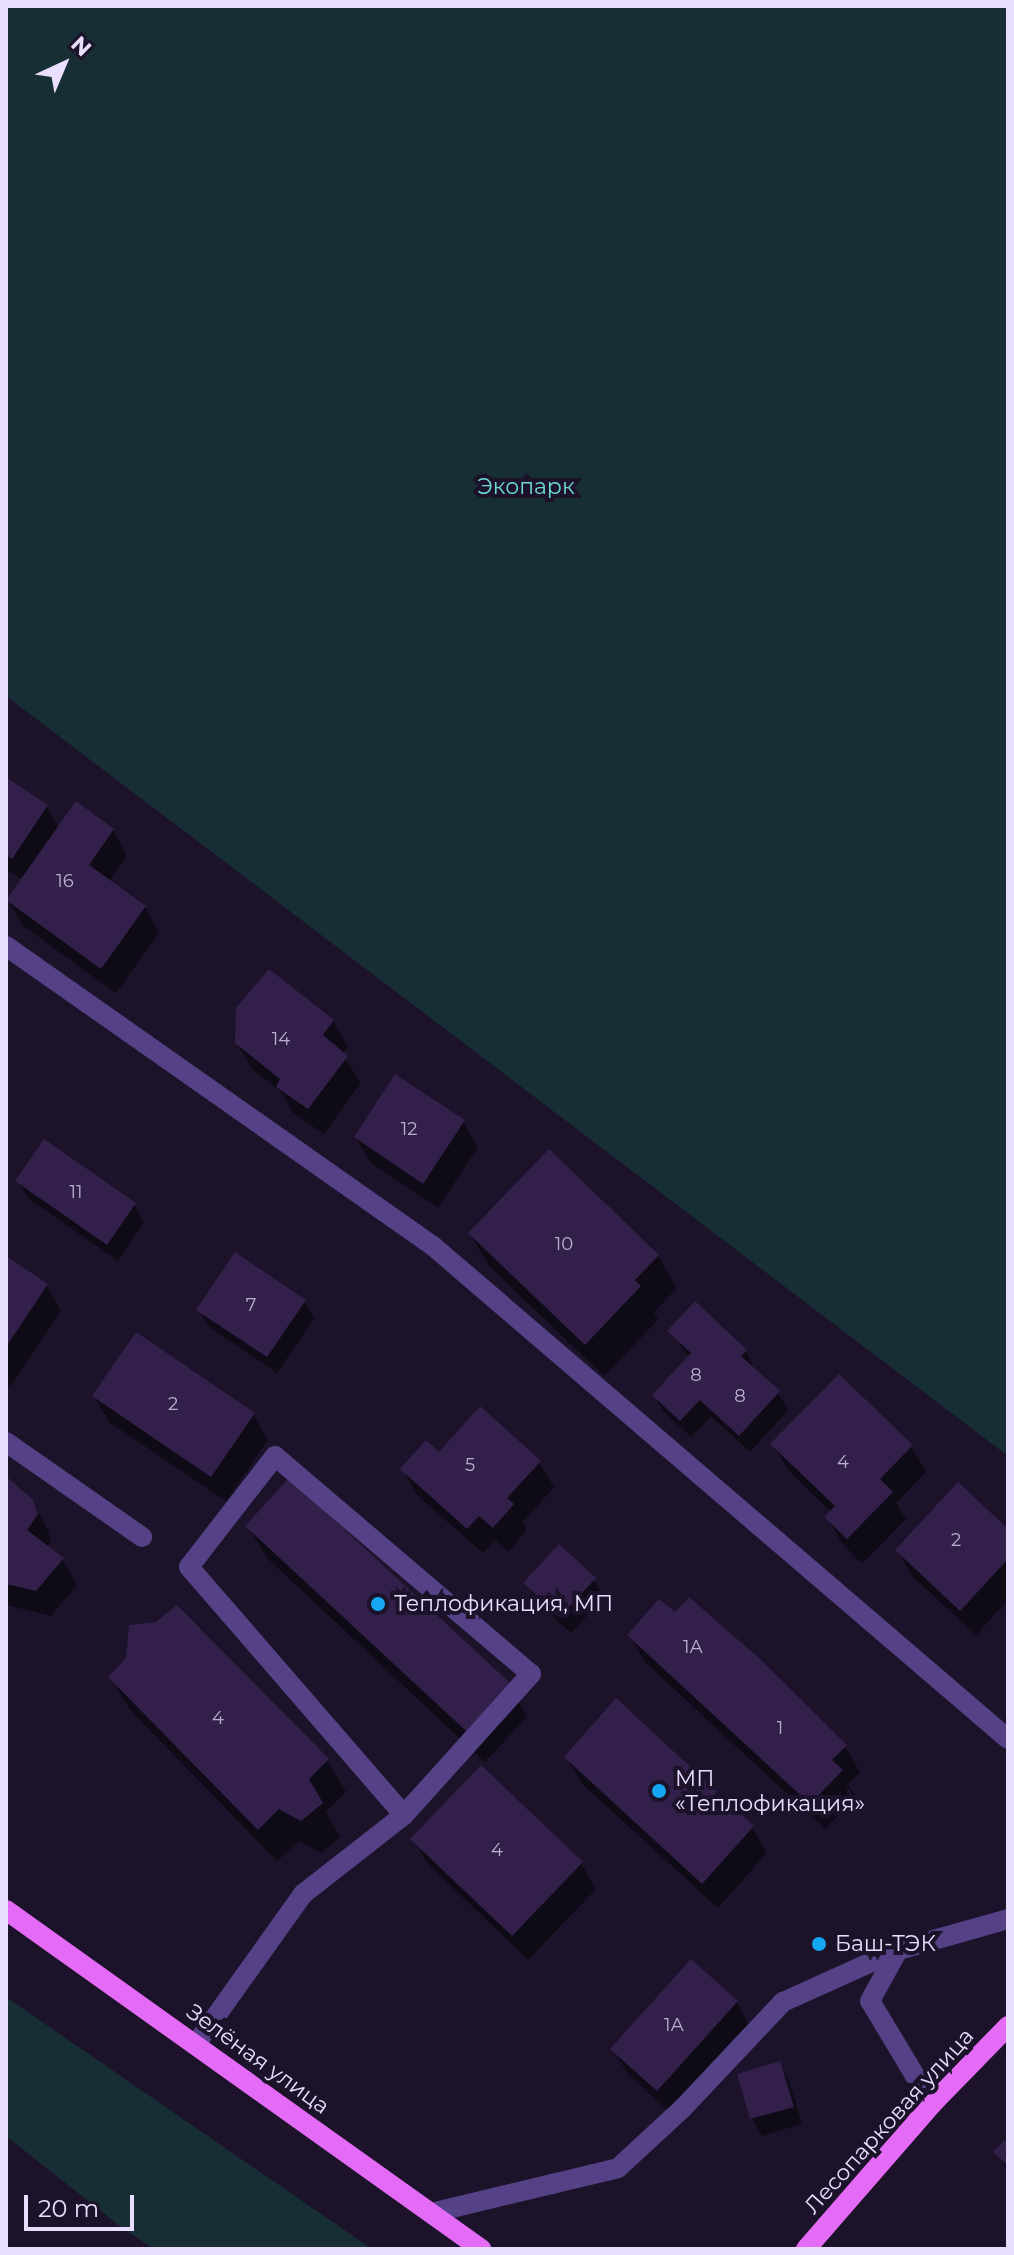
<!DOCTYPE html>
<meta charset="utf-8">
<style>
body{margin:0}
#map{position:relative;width:1014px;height:2255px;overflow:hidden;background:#1c132a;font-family:Montserrat,sans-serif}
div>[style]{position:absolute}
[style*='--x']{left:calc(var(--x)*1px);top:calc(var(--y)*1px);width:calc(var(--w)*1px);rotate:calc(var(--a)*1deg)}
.green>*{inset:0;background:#162e34}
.shadow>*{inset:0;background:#0007}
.building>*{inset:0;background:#32204a}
.minor>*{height:20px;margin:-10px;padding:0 10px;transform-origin:10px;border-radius:10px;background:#544186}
.major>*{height:20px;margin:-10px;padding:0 10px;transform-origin:10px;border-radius:10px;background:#e36bf6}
.dots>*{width:22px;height:22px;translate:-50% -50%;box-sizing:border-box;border:4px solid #1c132a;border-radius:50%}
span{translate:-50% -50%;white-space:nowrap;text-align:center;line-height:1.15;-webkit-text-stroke:8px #1c132a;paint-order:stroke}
.number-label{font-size:18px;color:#bbaed0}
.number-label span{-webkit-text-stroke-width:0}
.park-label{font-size:22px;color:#6cdad9}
.poi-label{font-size:22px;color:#e9defd}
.left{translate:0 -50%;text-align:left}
.street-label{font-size:22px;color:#e9defd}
.frame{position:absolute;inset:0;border:8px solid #e9defd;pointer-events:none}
.north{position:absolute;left:24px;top:24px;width:80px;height:80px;-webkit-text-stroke:6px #1c132a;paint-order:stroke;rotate:44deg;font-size:22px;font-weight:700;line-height:32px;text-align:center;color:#e9defd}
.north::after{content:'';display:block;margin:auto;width:28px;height:36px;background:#e9defd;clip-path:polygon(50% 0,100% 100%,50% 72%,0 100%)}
.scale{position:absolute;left:24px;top:2195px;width:110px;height:36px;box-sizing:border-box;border:4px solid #e9defd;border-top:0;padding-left:10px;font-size:24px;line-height:28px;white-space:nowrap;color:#e9defd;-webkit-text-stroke:6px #1c132a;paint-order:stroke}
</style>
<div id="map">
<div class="green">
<i style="clip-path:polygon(6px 6px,1008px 6px,1008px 1456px,6px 696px)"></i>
<i style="clip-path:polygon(6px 1997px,372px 2249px,154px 2249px,121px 2227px,6px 2136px)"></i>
</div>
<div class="shadow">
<i style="clip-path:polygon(6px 779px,47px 807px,59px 828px,113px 830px,127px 856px,109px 882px,145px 907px,159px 933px,116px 993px,22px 925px,8px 900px,22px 880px,6px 869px)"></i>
<i style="clip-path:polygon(333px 1021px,348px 1047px,342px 1054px,361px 1083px,324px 1134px,293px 1113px,281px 1092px,252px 1069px,237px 1043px)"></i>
<i style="clip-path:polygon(463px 1122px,478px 1147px,438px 1208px,371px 1163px,356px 1138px)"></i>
<i style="clip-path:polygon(18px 1181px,134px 1204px,144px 1222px,118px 1261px,28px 1198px)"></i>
<i style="clip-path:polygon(470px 1234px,658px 1256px,677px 1288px,654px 1312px,658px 1320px,604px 1376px,489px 1266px)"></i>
<i style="clip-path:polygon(6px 1259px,47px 1286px,61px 1311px,11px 1386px,6px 1383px)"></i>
<i style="clip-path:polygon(304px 1301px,314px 1319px,277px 1373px,209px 1327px,199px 1310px)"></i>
<i style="clip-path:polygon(670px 1331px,746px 1351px,754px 1370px,778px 1393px,788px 1410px,750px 1452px,711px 1416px,691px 1437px,664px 1412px,654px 1395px,689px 1357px)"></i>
<i style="clip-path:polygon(94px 1396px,253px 1414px,268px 1440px,226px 1501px,109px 1422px)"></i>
<i style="clip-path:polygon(773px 1444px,911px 1446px,926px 1472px,896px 1503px,906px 1519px,862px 1564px,842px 1543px,827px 1518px,832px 1513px,788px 1470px)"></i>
<i style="clip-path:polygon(439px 1455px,539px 1462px,554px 1487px,523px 1522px,527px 1530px,508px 1552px,495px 1540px,483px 1553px,417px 1495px,403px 1469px)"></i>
<i style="clip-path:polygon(6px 1481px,32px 1501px,47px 1528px,51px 1541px,47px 1547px,62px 1559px,77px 1585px,51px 1616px,6px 1605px)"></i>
<i style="clip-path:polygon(248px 1526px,509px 1684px,527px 1717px,485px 1762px,267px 1558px)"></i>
<i style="clip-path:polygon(1008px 1532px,1008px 1600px,976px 1635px,912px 1576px,898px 1550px)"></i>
<i style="clip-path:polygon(594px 1580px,604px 1597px,571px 1633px,536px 1601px,526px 1583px)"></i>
<i style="clip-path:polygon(630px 1635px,845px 1746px,860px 1772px,848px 1784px,856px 1797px,825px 1829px,644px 1661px)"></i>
<i style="clip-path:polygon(111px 1678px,327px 1760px,346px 1792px,326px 1812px,340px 1837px,321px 1853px,299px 1841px,277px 1861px,130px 1710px)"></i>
<i style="clip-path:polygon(567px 1757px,752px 1827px,767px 1853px,718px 1908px,581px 1783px)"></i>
<i style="clip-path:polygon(413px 1839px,581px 1863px,596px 1889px,528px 1960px,428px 1864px)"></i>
<i style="clip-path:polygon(692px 1962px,737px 2003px,751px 2028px,673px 2115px,628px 2074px,613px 2049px)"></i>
<i style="clip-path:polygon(779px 2064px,789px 2081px,802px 2124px,762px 2136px,752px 2119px,739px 2075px)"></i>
<i style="clip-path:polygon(1008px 2139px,1008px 2172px,996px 2152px)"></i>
</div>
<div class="building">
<i style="clip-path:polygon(6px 777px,48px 805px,12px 859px,6px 855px)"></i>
<i style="clip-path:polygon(76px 801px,114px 829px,89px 865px,146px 906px,101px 969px,6px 900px)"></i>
<i style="clip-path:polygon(269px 969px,334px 1020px,323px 1035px,348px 1056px,308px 1109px,276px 1087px,280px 1079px,235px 1043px,236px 1008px)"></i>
<i style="clip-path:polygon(395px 1074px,465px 1120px,423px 1184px,354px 1137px)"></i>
<i style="clip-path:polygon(44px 1139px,136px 1203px,107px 1245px,15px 1181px)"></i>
<i style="clip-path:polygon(549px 1149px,659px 1255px,635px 1280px,641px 1286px,585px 1345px,468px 1233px)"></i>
<i style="clip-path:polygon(235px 1252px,306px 1300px,267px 1357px,196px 1310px)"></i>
<i style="clip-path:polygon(6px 1256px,48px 1284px,6px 1347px)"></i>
<i style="clip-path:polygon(695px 1301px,747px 1350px,741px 1356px,780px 1391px,739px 1436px,700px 1400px,680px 1421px,652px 1395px,691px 1353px,667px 1331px)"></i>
<i style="clip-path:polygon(136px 1332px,255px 1413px,211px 1477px,92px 1396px)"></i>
<i style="clip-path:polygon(839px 1374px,913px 1445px,880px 1479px,893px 1492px,847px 1539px,824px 1517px,835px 1506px,770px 1444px)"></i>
<i style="clip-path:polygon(480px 1406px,541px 1461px,507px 1498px,514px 1504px,493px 1528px,479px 1516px,467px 1529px,400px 1469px,426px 1440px,439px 1452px)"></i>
<i style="clip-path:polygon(8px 1478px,33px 1500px,38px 1514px,27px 1530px,64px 1558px,36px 1591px,6px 1584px)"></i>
<i style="clip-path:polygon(289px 1478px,510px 1683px,466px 1731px,245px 1526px)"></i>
<i style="clip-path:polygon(958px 1482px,1008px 1529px,1008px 1559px,960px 1611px,895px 1550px)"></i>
<i style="clip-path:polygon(559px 1544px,596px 1578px,560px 1617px,523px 1583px)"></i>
<i style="clip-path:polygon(689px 1597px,760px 1659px,847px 1745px,832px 1760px,843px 1770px,810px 1804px,627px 1635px,659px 1599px,675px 1612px)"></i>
<i style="clip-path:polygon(177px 1605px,329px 1759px,309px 1779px,323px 1803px,301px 1821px,279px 1809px,258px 1830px,108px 1677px,126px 1658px,129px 1625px,156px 1622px)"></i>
<i style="clip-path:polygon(616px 1698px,754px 1826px,702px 1884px,564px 1757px)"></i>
<i style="clip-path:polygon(481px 1765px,583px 1862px,512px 1936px,410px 1839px)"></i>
<i style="clip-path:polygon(691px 1959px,738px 2001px,657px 2091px,610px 2049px)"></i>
<i style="clip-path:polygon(780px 2061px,794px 2107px,750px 2119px,737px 2074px)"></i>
<i style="clip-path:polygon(1008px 2137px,1008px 2166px,993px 2152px)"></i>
</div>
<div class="minor">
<i style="--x:6;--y:946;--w:522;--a:35.09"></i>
<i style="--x:433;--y:1246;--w:757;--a:40.61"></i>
<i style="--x:6;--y:1442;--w:166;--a:34.9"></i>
<i style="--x:196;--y:2044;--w:184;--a:-54.5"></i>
<i style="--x:303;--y:1894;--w:128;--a:-38"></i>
<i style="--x:404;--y:1815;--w:190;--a:-48"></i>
<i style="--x:531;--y:1674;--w:336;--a:-139.6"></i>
<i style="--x:275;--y:1456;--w:140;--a:127.8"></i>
<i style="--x:189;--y:1567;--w:328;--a:49.1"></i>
<i style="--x:932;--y:2104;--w:120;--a:-121"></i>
<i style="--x:870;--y:2001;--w:58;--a:-61.2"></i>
<i style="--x:898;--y:1950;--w:114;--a:-15.7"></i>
<i style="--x:431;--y:2213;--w:192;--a:-13.5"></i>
<i style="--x:618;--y:2168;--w:87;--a:-42.7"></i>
<i style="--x:682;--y:2109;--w:147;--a:-46.7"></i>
<i style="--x:783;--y:2002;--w:126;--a:-24.3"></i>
</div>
<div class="major">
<i style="--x:6;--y:1910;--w:584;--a:35.51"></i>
<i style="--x:806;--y:2249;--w:192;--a:-49"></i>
<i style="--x:932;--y:2104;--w:109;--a:-45.7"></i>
</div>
<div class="dots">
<i style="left:378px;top:1604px;background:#15a7f1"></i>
<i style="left:659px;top:1791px;background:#15a7f1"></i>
<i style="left:819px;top:1944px;background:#15a7f1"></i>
</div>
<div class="number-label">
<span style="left:65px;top:881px">16</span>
<span style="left:281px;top:1039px">14</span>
<span style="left:409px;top:1129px">12</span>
<span style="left:76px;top:1192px">11</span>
<span style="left:564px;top:1244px">10</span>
<span style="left:251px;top:1305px">7</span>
<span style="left:696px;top:1375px">8</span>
<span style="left:740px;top:1396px">8</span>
<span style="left:173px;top:1404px">2</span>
<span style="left:843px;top:1462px">4</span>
<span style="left:470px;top:1465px">5</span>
<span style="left:956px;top:1540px">2</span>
<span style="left:693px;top:1647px">1А</span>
<span style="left:218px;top:1718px">4</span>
<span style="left:780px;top:1728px">1</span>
<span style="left:497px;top:1850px">4</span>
<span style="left:674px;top:2025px">1А</span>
</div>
<div class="park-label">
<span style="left:526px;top:487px">Экопарк</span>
</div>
<div class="poi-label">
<span class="left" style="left:394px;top:1604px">Теплофикация, МП</span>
<span class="left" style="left:675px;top:1791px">МП<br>«Теплофикация»</span>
<span class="left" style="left:835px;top:1944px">Баш-ТЭК</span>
</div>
<div class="street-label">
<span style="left:258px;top:2059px;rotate:36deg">Зелёная улица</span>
<span style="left:889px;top:2121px;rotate:-48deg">Лесопарковая улица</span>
</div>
<div class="frame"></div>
<div class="north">N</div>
<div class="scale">20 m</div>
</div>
